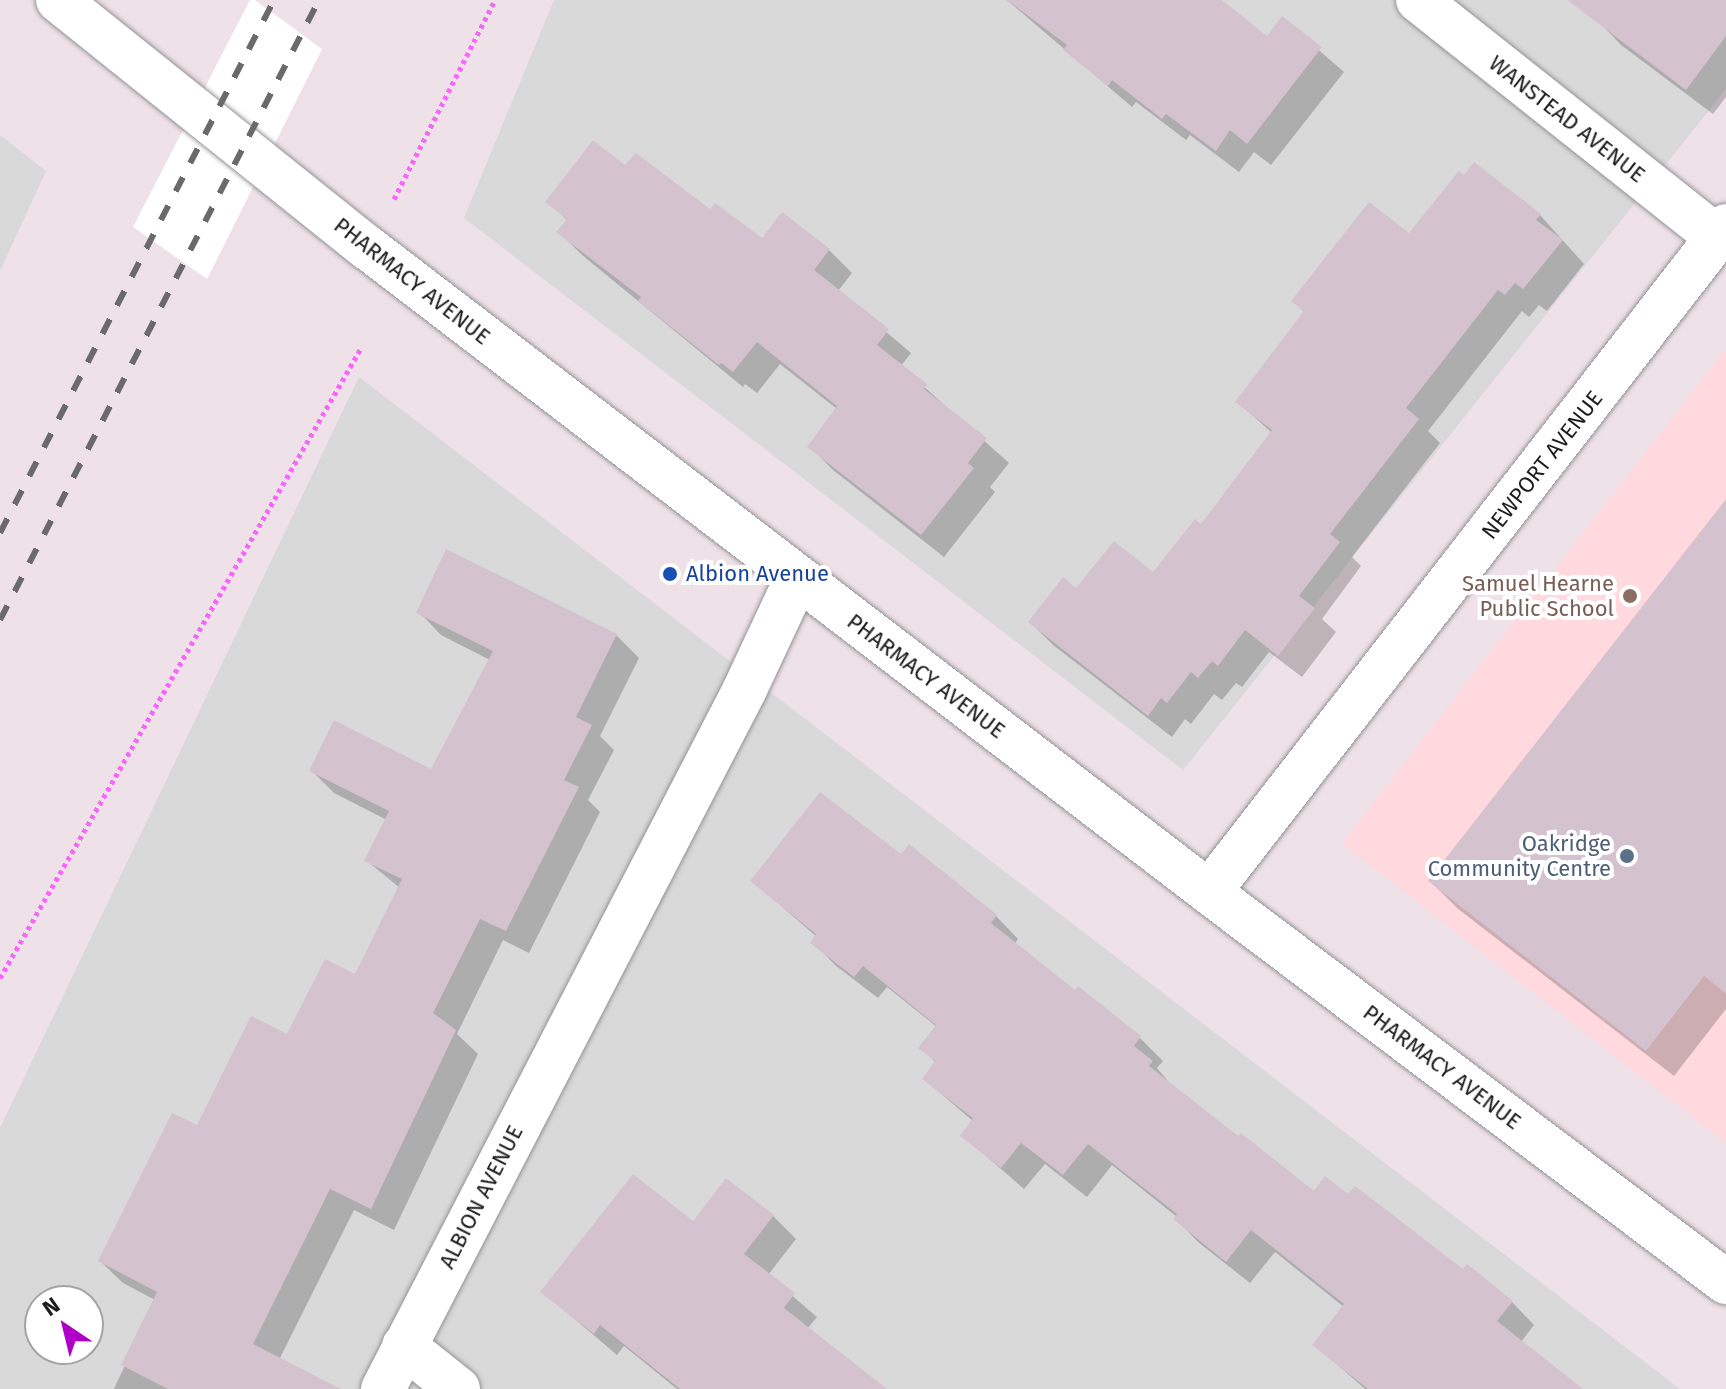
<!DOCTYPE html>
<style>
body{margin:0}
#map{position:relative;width:1726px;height:1389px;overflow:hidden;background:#eee1e7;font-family:"Fira Sans",sans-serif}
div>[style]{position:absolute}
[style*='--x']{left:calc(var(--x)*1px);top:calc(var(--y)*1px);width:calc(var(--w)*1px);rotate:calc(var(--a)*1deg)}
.residential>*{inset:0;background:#dad9da}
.education>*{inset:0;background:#ffd9de}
.pier>*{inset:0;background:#fff}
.shadow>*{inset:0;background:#0003}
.building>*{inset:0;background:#d4c2ce}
.path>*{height:5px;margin-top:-2.5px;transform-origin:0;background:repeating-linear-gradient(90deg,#f865fb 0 4px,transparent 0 8px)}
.roads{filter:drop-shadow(0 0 2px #939393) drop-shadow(0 0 2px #939393)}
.minor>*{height:44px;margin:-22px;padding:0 22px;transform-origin:22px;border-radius:22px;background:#fff}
.rail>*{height:6px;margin-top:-3px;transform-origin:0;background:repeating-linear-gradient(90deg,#6a6a6a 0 16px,transparent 0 32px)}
.dots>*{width:22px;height:22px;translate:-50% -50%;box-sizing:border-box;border:4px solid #fff;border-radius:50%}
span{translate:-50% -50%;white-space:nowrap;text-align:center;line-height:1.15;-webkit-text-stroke:8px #fff;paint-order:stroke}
.street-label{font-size:22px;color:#1c1c1c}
.transit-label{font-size:22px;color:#164399}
.left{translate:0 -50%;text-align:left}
.education-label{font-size:22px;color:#785e54}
.right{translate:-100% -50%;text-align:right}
.service-label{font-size:22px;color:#4e5e75}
.north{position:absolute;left:24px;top:1285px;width:80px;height:80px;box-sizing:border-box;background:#fff;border:2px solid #a4a4a4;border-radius:50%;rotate:325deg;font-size:22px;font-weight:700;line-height:32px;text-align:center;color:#1c1c1c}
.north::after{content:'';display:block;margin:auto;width:28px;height:36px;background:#b000c8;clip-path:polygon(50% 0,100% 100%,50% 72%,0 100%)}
</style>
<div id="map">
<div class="residential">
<i style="clip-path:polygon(554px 0,1726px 0,1726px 89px,1183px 770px,464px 218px)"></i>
<i style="clip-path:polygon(0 135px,46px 171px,0 271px)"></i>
<i style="clip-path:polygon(evenodd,359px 377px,1680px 1389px,0 1389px,0 1128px,359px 377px,40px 1301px,88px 1301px,88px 1349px,40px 1349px,40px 1301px)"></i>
</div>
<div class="education">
<i style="clip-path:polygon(1726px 349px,1726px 1143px,1342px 843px)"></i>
</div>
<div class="pier">
<i style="clip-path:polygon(250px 0,255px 0,322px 49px,207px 279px,133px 227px)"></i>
</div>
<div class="shadow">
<i style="clip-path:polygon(1007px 0,1219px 0,1268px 38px,1283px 19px,1344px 72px,1271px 165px,1254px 152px,1239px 172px,1190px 135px,1186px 140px,1136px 102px,1132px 107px)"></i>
<i style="clip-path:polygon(1616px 0,1726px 0,1726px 97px,1713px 114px,1621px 45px,1599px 22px)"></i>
<i style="clip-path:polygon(625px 168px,762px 241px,829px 250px,852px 273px,838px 291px,911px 353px,901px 366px,1009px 463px,990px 487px,995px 492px,944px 557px,833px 470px,810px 447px,837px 409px,780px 364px,757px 393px,745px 384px,743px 387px,582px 255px,559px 232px,568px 221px,548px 201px)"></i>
<i style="clip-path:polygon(1540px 215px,1584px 264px,1547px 311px,1539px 305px,1529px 317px,1522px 311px,1428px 431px,1440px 443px,1352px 557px,1361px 566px,1322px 619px,1336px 632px,1302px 677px,1269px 652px,1242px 687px,1236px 683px,1222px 700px,1214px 694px,1191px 724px,1185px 719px,1172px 737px,1053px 645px,1030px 622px,1077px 591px,1154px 575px,1201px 527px,1272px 433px,1238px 402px,1305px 313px,1294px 301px,1410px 236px)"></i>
<i style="clip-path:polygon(1726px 503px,1726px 1009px,1674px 1076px,1457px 908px,1430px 881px)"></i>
<i style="clip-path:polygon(419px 612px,616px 635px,639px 658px,600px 736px,614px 750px,588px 800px,600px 812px,529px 953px,503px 940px,457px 1034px,478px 1054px,394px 1230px,354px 1210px,279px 1360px,299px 1389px,114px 1389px,155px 1300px,123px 1283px,100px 1261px,197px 1128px,288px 1037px,356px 977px,400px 888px,367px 861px,387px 820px,334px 793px,311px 770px,432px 772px,490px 660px,441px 635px)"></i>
<i style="clip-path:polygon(901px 857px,996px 916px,1018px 939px,1014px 945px,1140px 1038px,1163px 1061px,1157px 1068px,1173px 1087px,1314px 1194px,1464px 1271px,1512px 1302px,1534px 1325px,1521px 1342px,1581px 1389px,1365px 1389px,1315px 1345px,1344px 1307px,1275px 1252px,1250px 1283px,1198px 1242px,1176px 1219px,1177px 1217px,1112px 1165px,1087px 1197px,1045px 1164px,1024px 1189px,963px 1136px,974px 1122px,924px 1079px,936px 1063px,921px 1047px,937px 1027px,887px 987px,878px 998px,835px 965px,813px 942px,817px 937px,752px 881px)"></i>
<i style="clip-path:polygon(773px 1216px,796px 1239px,768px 1275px,817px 1317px,807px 1329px,883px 1389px,677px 1389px,624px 1346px,617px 1355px,543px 1292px,693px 1223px)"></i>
</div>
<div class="building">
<i style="clip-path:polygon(1007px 0,1222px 0,1267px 36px,1282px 16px,1322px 47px,1247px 144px,1230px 130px,1216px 151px,1166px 114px,1162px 119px,1112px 80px,1108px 86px,1063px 50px,1067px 45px)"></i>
<i style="clip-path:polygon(1567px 0,1726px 0,1726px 36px,1686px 90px)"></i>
<i style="clip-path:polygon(593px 140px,625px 165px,636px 153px,710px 209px,715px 203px,762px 238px,782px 212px,830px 249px,814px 270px,889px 329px,877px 345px,927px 384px,924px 389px,987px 438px,968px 463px,974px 468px,921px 535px,807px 447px,837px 406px,757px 342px,733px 372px,721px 363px,719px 365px,638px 301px,641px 297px,556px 232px,567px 219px,545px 202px)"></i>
<i style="clip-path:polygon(1474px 162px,1541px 214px,1536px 220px,1563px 240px,1523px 289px,1515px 283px,1505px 295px,1498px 290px,1406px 408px,1419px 419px,1330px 534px,1340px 542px,1299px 596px,1315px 608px,1278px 656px,1245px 630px,1218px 666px,1212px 661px,1198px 678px,1191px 672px,1167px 703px,1161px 698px,1148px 716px,1028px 622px,1063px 577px,1076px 588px,1114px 541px,1153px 572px,1195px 519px,1201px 524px,1272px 430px,1235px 402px,1304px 311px,1291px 301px,1369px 202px,1409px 233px,1459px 171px,1464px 175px)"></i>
<i style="clip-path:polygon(1726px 499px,1726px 994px,1704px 976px,1646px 1051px,1428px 881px)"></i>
<i style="clip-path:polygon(446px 549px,617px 634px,576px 717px,592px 725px,564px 780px,579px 787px,506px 931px,480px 919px,433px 1013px,456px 1030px,371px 1209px,330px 1189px,253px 1344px,341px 1389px,168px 1389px,121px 1365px,157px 1292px,98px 1261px,172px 1113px,197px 1125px,251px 1016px,287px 1034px,325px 959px,355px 974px,402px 879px,364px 861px,389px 811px,309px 771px,334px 720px,431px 769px,493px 651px,416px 613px)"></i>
<i style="clip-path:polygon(820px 792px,901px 854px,909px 844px,997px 915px,991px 923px,1075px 990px,1078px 986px,1141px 1036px,1134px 1046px,1153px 1061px,1149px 1066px,1238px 1136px,1241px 1133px,1314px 1191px,1325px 1176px,1348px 1194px,1355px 1186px,1463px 1269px,1467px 1264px,1513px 1301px,1497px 1321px,1583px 1389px,1368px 1389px,1312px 1345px,1344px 1304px,1251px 1230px,1226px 1262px,1173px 1219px,1177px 1214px,1088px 1144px,1063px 1175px,1021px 1143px,1001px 1168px,960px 1136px,973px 1118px,922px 1079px,935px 1061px,918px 1048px,936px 1025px,863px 966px,854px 977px,810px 943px,816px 934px,750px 881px)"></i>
<i style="clip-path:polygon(633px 1174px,693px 1221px,726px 1178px,774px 1215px,744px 1254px,795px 1293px,784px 1308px,887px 1389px,680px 1389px,600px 1325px,594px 1334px,540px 1292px)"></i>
</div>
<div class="path">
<i style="--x:394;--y:199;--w:223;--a:-63.1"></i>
<i style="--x:0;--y:978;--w:724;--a:-60.18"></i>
</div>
<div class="roads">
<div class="minor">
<i style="--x:58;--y:0;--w:397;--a:38.7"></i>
<i style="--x:368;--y:248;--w:1059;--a:37.44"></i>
<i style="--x:1209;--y:892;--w:648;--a:37.03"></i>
<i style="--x:1418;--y:0;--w:382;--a:38.4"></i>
<i style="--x:1209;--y:892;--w:843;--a:-52.18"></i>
<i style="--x:404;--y:1346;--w:69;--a:38.5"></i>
<i style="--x:383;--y:1389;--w:788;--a:-62.65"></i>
<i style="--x:745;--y:689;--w:123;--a:-64.9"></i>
</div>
</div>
<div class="rail">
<i style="--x:0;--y:533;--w:599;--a:-62.79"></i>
<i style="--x:0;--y:620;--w:697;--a:-62.77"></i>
</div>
<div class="dots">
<i style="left:670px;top:574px;background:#1a4fb4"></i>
<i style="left:1630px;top:596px;background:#8d6e63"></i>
<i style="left:1627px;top:856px;background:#5c6f8a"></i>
</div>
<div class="street-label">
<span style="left:1567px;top:119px;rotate:38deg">WANSTEAD AVENUE</span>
<span style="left:412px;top:281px;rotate:38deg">PHARMACY AVENUE</span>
<span style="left:1542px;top:465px;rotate:-52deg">NEWPORT AVENUE</span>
<span style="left:926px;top:676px;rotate:37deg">PHARMACY AVENUE</span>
<span style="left:1442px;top:1067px;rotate:37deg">PHARMACY AVENUE</span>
<span style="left:481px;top:1197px;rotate:-63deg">ALBION AVENUE</span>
</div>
<div class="transit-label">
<span class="left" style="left:686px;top:574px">Albion Avenue</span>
</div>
<div class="education-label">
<span class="right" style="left:1614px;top:596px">Samuel Hearne<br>Public School</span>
</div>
<div class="service-label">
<span class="right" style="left:1611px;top:856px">Oakridge<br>Community Centre</span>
</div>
<div class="north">N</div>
</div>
